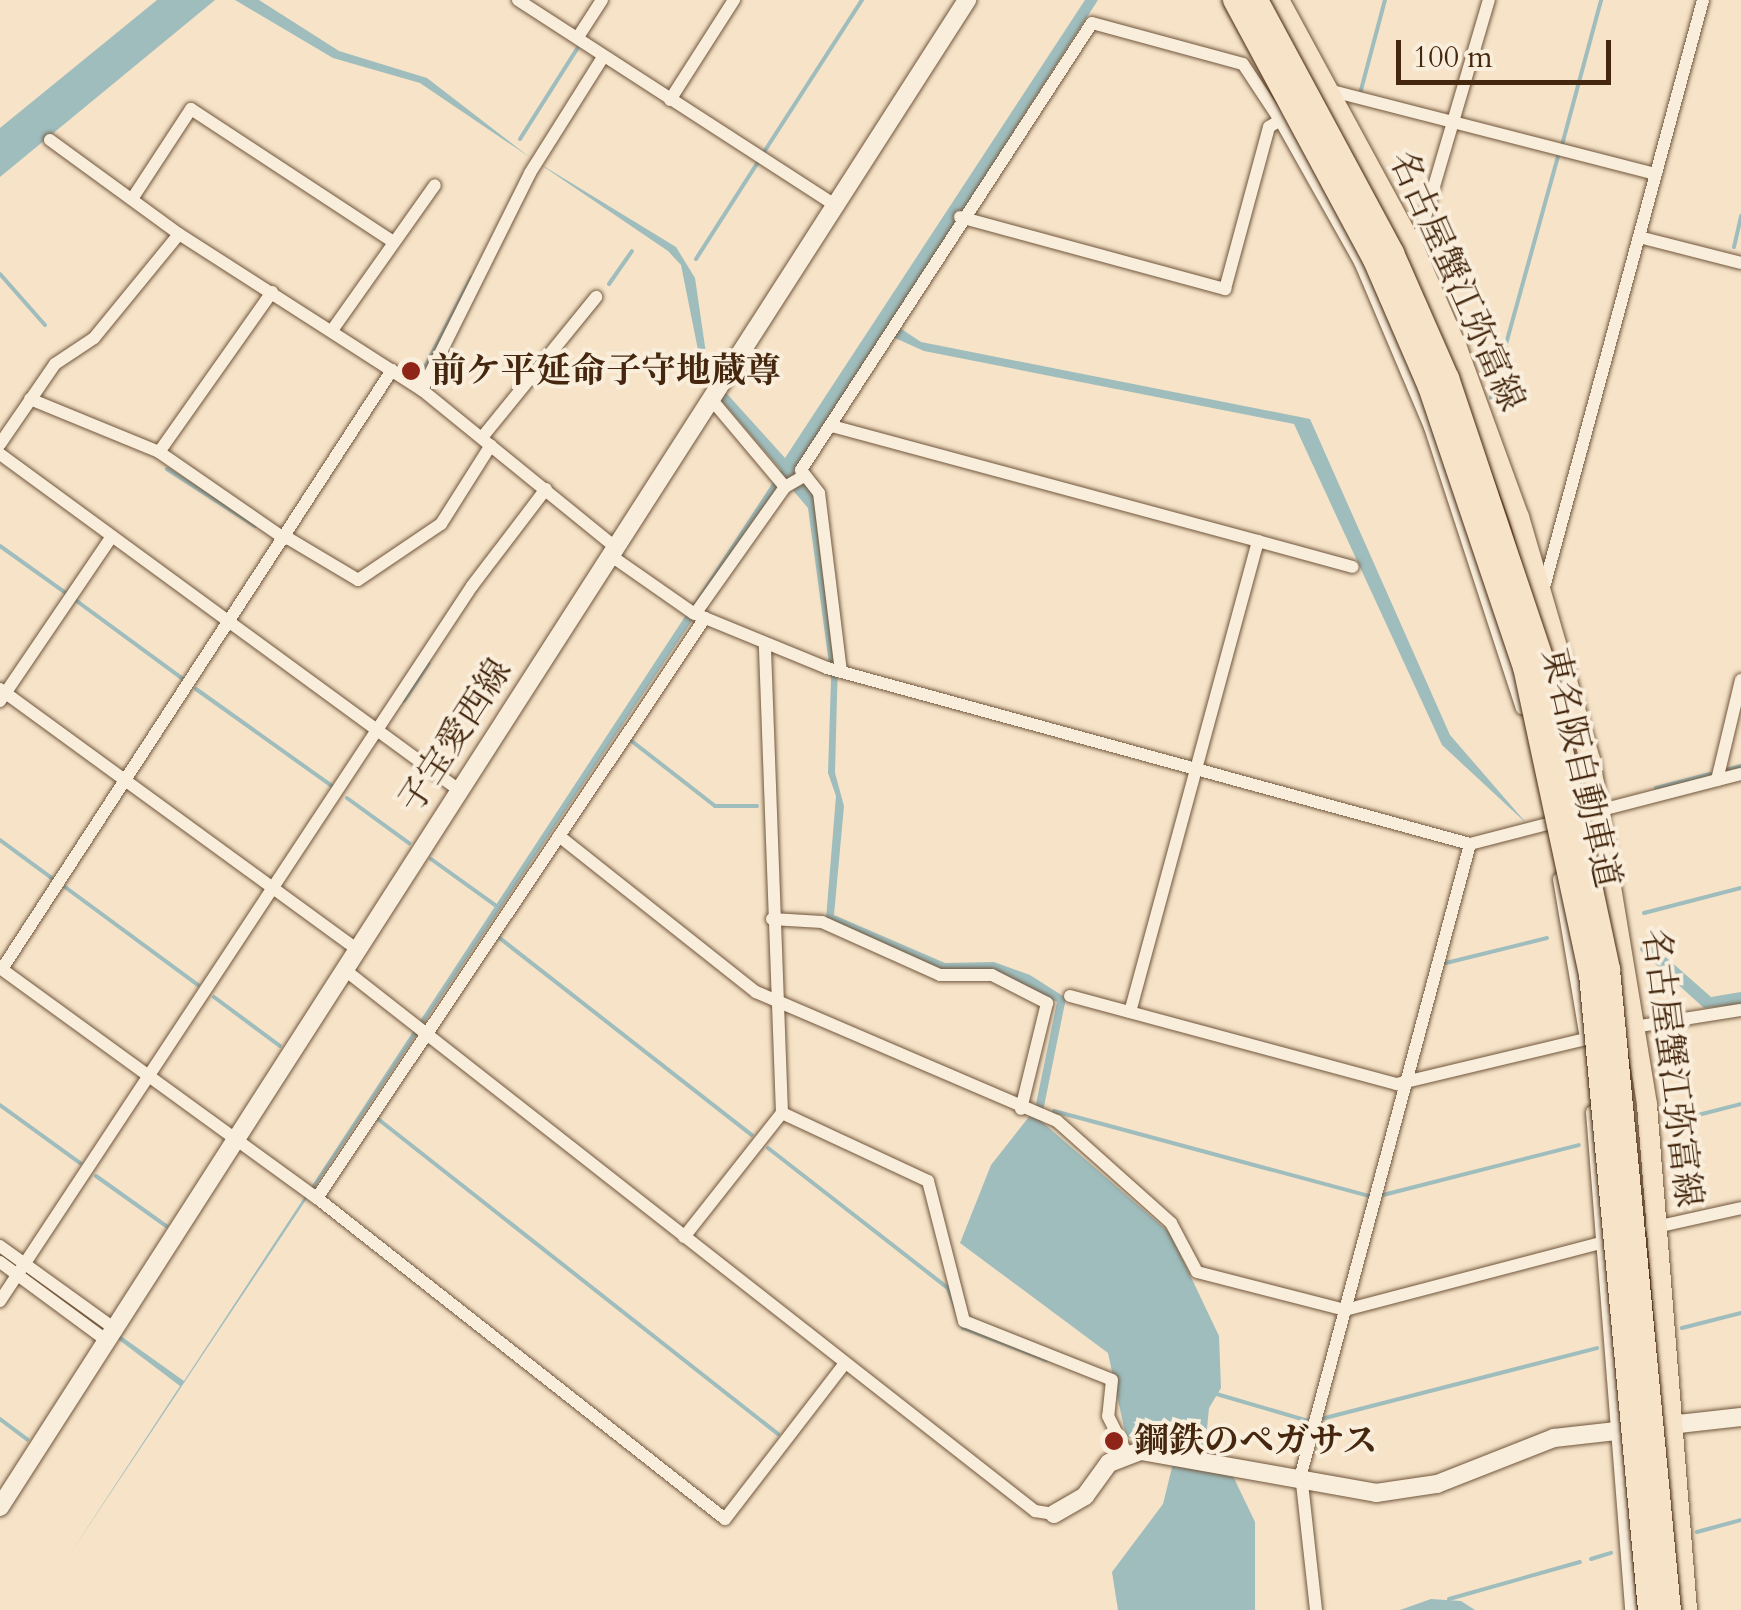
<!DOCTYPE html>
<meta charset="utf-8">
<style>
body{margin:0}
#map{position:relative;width:1741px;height:1610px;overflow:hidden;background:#f6e3c8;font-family:Cardo,"Noto Serif JP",serif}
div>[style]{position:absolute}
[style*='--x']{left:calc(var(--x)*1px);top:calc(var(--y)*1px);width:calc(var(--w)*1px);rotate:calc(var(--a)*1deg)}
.water>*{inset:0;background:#9fbdbd}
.stream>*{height:4px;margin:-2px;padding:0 2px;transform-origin:2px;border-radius:2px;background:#9fbdbd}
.roads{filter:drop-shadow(0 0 2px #70563c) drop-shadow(0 0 2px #70563c)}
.street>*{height:12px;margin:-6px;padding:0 6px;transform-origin:6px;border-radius:6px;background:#f9eddb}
.secondary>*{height:18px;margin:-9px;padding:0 9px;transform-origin:9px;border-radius:9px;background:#f9eddb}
.primary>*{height:20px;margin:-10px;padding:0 10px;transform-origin:10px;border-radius:10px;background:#f6e3c8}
.bridges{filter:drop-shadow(0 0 2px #44270e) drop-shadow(0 0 2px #44270e)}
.highway-bridge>*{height:22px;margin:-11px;padding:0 11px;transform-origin:11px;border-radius:11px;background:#f6e3c8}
.dots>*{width:28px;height:28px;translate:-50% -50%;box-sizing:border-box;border:5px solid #f9eddb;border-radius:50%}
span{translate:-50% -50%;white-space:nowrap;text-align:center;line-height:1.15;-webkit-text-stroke:8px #f9eddb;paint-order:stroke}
.street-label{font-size:35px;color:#44270e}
.poi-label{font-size:35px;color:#44270e;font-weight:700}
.left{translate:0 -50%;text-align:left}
.scale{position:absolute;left:1396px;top:40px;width:215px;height:45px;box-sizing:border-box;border:5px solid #44270e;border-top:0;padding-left:12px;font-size:30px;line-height:35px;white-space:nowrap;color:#44270e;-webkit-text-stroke:8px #f9eddb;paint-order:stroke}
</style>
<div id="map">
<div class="water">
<i style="clip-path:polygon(157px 0,215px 0,0 177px,0 128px)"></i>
<i style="clip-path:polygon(235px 0,259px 0,339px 51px,427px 78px,532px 159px,676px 247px,695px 278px,709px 374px,785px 458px,1085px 0,1098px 0,891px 322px,921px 342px,1310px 419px,1450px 735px,1527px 824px,1442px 745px,1294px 424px,924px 351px,886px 334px,797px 468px,814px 491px,838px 659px,835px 773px,844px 806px,834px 915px,945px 963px,994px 962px,1030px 975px,1066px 998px,1041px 1121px,1170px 1233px,1219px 1336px,1221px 1388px,1209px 1408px,1203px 1470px,1233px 1476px,1255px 1522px,1255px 1610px,1118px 1610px,1112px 1572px,1163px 1504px,1177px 1447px,1126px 1437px,1108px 1353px,960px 1243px,991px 1165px,1035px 1109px,1057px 1002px,994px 971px,942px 972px,826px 919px,836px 796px,828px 773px,831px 679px,808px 508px,785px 481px,70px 1554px,180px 1386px,0 1250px,184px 1381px,781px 470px,704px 380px,681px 265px,668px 251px,420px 83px,333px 58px)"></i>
<i style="clip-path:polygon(1643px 937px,1711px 997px,1741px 992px,1741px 1004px,1704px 1008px,1640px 950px)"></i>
<i style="clip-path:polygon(1431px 1599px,1461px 1601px,1475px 1610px,1400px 1610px)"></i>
</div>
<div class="stream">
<i style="--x:1361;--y:90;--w:93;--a:-75.1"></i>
<i style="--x:520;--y:139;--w:107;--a:-57.7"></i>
<i style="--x:1562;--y:145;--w:150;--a:-74.9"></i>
<i style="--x:764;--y:152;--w:181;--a:-57.2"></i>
<i style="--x:1734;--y:247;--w:32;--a:-77"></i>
<i style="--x:696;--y:259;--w:115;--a:-57.4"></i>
<i style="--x:0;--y:274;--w:68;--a:48.6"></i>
<i style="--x:609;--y:284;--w:40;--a:-55.1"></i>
<i style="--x:423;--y:371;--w:105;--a:-62.7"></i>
<i style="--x:1491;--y:398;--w:255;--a:-74.5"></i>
<i style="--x:167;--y:469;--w:105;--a:32.9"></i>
<i style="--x:0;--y:546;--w:81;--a:35.5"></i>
<i style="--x:74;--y:599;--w:135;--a:36.3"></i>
<i style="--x:196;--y:689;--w:172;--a:35.5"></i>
<i style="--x:404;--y:701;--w:45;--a:-56.7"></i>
<i style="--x:629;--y:739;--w:109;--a:37.9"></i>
<i style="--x:715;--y:806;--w:42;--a:0"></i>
<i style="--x:1726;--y:770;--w:16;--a:-15"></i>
<i style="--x:1656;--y:788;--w:56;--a:-14.5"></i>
<i style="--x:347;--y:798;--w:77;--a:36"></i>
<i style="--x:0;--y:840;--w:66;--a:36.3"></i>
<i style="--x:431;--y:859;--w:79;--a:35.7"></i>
<i style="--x:65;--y:887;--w:165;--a:36.4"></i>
<i style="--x:1644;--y:913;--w:100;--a:-14.5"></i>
<i style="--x:497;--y:936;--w:323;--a:38"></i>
<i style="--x:1446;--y:963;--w:104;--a:-13.9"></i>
<i style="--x:214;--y:997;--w:82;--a:36.6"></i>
<i style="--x:0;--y:1105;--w:99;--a:35.9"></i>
<i style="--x:1054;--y:1111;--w:326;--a:15.1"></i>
<i style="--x:378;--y:1119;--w:509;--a:38.22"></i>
<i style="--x:1663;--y:1124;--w:81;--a:-14.4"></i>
<i style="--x:768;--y:1148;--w:228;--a:37.9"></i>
<i style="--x:948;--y:1288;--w:43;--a:69.4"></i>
<i style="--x:963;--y:1328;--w:89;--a:21.1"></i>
<i style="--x:96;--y:1176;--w:86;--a:35.5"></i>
<i style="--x:1383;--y:1195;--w:202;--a:-14.3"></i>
<i style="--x:1682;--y:1328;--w:61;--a:-14.3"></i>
<i style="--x:1213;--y:1393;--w:100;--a:16.3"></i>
<i style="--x:0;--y:1419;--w:34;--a:37"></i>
<i style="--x:1321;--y:1419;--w:285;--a:-14.4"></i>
<i style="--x:1697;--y:1532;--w:46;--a:-15.3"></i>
<i style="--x:1591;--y:1559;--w:21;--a:-17"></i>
<i style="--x:1449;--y:1599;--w:136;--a:-15.8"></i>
</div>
<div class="roads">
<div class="street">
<i style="--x:518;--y:0;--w:379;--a:32.9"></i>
<i style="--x:578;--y:37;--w:44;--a:-57"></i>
<i style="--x:1332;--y:91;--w:334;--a:14.4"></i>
<i style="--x:670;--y:100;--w:119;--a:-57.4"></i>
<i style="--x:50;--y:140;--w:160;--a:36.1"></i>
<i style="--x:134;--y:196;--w:104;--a:-56.8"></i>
<i style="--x:191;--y:109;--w:240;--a:33.3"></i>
<i style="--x:960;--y:217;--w:275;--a:15.2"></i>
<i style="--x:1225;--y:289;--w:168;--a:-74.8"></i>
<i style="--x:1269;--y:127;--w:13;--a:-32"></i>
<i style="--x:1639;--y:237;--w:105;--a:14.3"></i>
<i style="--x:1415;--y:251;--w:262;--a:-73.6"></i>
<i style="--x:272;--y:292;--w:196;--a:125.2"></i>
<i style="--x:159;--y:452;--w:153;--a:34.6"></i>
<i style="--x:333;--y:329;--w:176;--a:-54.7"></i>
<i style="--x:422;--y:390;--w:242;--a:-63.5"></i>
<i style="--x:530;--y:173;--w:137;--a:-57.8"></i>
<i style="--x:30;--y:399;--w:139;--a:22.3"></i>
<i style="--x:711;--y:399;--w:115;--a:49.9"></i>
<i style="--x:832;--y:426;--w:441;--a:15.1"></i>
<i style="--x:1258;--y:541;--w:488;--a:105.2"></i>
<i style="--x:484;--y:435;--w:178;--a:-50.9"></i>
<i style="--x:0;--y:444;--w:97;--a:-55.5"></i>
<i style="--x:55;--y:364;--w:47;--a:-33.7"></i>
<i style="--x:94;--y:338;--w:134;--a:-50.7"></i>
<i style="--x:179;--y:234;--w:289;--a:32.7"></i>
<i style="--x:422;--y:390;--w:247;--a:39.1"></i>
<i style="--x:0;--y:454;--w:569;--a:36.21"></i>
<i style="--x:286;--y:537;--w:84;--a:30.8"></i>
<i style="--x:358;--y:580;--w:100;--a:-34"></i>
<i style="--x:441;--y:524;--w:93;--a:-57.7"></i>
<i style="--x:1258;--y:541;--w:98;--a:15.3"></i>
<i style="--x:610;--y:555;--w:101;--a:34.9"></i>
<i style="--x:693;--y:613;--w:145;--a:22.3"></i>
<i style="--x:827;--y:668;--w:667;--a:15.31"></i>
<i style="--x:1470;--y:844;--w:280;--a:-14.5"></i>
<i style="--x:1543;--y:591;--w:612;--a:-74.85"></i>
<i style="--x:695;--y:614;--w:156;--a:-54.7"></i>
<i style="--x:785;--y:487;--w:22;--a:-30"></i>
<i style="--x:841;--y:672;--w:180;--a:-97"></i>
<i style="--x:819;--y:493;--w:29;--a:-128"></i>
<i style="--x:801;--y:470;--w:533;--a:-56.94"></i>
<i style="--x:1092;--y:23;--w:156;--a:15.2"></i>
<i style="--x:1243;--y:64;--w:67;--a:56.5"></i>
<i style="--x:1280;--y:120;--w:163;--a:60.6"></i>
<i style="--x:1360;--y:262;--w:179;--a:67"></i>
<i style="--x:1430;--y:427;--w:296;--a:71.9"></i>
<i style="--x:0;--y:689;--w:443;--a:36.1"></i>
<i style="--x:0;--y:701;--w:199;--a:-55.8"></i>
<i style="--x:1717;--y:780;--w:103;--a:-76.5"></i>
<i style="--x:559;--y:836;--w:251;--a:38.4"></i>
<i style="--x:756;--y:992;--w:327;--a:23.2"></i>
<i style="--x:1057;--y:1121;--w:153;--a:41.8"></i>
<i style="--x:1171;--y:1223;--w:55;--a:62"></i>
<i style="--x:1197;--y:1272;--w:153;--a:14.4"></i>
<i style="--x:1345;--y:1310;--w:272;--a:-14.7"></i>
<i style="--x:1559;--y:879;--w:155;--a:80.4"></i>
<i style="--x:772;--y:919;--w:50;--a:3.4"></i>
<i style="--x:822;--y:922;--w:129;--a:24.2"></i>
<i style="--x:940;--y:975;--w:52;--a:0"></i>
<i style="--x:992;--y:975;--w:62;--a:27"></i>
<i style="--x:1047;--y:1003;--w:109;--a:103.8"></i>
<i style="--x:0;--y:968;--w:392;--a:36"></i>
<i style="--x:317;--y:1198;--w:519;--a:38.19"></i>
<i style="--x:725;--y:1519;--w:197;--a:-52.4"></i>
<i style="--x:2;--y:969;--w:715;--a:-56.93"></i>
<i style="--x:345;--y:970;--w:877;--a:38.1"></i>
<i style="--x:1035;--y:1511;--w:19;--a:9"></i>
<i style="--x:1070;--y:996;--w:339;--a:15.1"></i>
<i style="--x:1397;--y:1084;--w:208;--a:-13.4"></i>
<i style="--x:1628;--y:1028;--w:114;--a:-9.1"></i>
<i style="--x:1592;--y:1112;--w:500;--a:85.5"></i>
<i style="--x:782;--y:1113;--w:161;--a:25"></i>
<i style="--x:928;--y:1181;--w:145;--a:75.6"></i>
<i style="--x:964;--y:1321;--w:159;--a:21.7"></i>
<i style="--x:1112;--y:1380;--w:36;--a:96"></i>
<i style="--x:1108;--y:1416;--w:42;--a:63.4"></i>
<i style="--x:317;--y:1198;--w:698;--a:-56.22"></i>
<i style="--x:1651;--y:1228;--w:92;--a:-12.5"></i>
<i style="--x:684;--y:1237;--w:158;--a:-51.7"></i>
<i style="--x:782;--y:1113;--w:467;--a:-92.1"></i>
<i style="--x:0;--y:1246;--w:142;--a:35.8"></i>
<i style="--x:0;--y:1262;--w:133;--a:36.4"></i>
<i style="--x:0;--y:1301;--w:857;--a:-56.57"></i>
<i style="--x:472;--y:586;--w:122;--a:-52.7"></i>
<i style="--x:1316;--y:1610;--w:137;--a:-96.3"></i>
<i style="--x:1301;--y:1474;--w:652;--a:-74.98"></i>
</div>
<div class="secondary">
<i style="--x:0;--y:1507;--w:1791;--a:-57.31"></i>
<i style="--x:1054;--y:1514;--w:36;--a:-30"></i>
<i style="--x:1085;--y:1496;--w:41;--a:-54"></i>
<i style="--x:1109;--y:1463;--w:34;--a:-21"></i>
<i style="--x:1141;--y:1451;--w:239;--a:10.1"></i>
<i style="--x:1376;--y:1493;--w:62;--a:-8.4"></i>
<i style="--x:1437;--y:1484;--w:126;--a:-21.5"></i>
<i style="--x:1554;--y:1438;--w:188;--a:-6.4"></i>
</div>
<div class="primary">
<i style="--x:1279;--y:0;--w:285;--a:61.5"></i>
<i style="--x:1415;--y:251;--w:106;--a:66.6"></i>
<i style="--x:1457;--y:348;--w:180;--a:69.9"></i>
<i style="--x:1519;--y:517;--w:253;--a:73.7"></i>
<i style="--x:1590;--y:760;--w:350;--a:80.6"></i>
<i style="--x:1647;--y:1105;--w:507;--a:85.47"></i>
</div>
</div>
<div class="bridges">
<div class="highway-bridge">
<i style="--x:1234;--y:0;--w:295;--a:61.7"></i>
<i style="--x:1374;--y:260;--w:138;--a:66.6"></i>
<i style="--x:1429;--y:387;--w:296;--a:71.3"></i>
<i style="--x:1524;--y:667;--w:314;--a:77.9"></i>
<i style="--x:1590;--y:974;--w:639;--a:84.7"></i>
<i style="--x:1257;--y:0;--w:287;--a:61.7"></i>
<i style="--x:1393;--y:253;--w:137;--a:66.3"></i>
<i style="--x:1448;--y:378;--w:299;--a:71.4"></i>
<i style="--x:1543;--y:661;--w:316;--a:77.9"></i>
<i style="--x:1609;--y:970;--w:643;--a:84.56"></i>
</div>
</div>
<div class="dots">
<i style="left:411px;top:371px;background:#8f2418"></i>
<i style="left:1114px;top:1441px;background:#8f2418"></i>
</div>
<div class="street-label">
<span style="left:1457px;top:281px;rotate:66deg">名古屋蟹江弥富線</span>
<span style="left:455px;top:736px;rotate:-57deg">子宝愛西線</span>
<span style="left:1581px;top:768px;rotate:77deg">東名阪自動車道</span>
<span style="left:1672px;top:1068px;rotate:83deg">名古屋蟹江弥富線</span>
</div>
<div class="poi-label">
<span class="left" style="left:431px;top:371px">前ケ平延命子守地蔵尊</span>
<span class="left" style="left:1134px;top:1441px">鋼鉄のペガサス</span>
</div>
<div class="scale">100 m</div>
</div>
